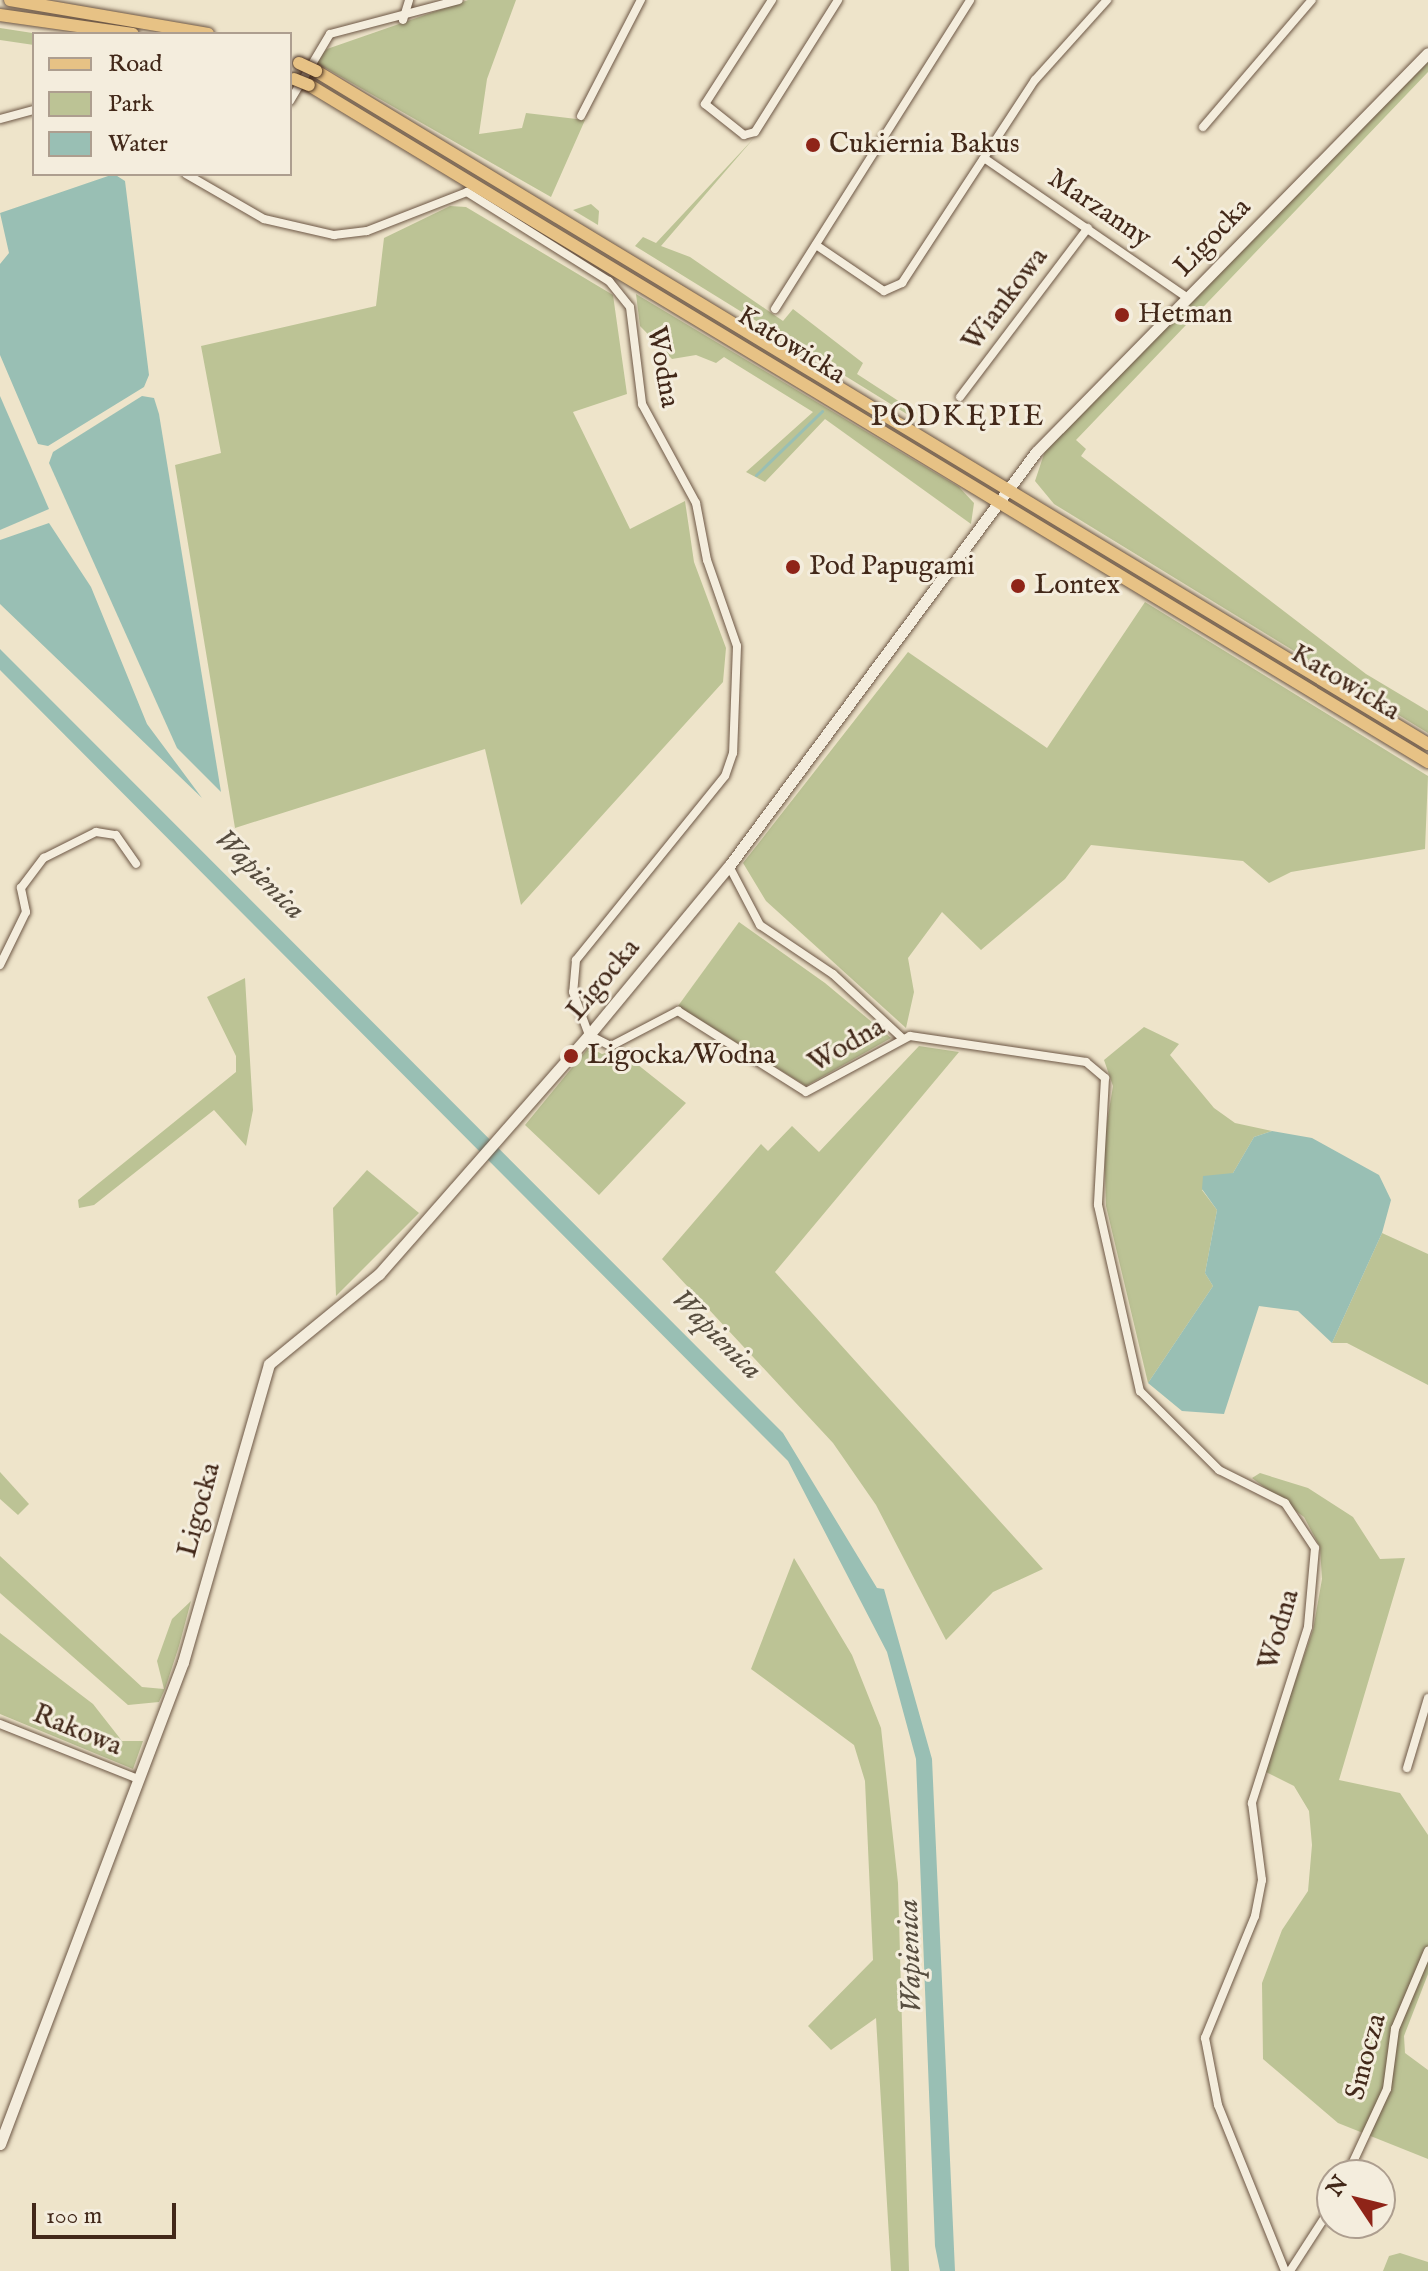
<!DOCTYPE html>
<meta charset="utf-8">
<style>
body{margin:0}
#map{position:relative;width:1428px;height:2271px;overflow:hidden;background:#eee4ca;font-family:"IM FELL English",serif}
div>[style]{position:absolute}
[style*='--x']{left:calc(var(--x)*1px);top:calc(var(--y)*1px);width:calc(var(--w)*1px);rotate:calc(var(--a)*1deg)}
.green>*{inset:0;background:#bcc395}
.water>*{inset:0;background:#99bfb4}
.stream>*{height:3px;margin:-1.5px;padding:0 1.5px;transform-origin:1.5px;border-radius:1.5px;background:#99bfb4}
.roads{filter:drop-shadow(0 0 2px #6d5745) drop-shadow(0 0 2px #6d5745)}
.street>*{height:8px;margin:-4px;padding:0 4px;transform-origin:4px;border-radius:4px;background:#f4eddd}
.secondary>*{height:11px;margin:-5.5px;padding:0 5.5px;transform-origin:5.5px;border-radius:5.5px;background:#f4eddd}
.primary>*{height:12px;margin:-6px;padding:0 6px;transform-origin:6px;border-radius:6px;background:#e7c285}
.bridges{filter:drop-shadow(0 0 2px #422819) drop-shadow(0 0 2px #422819)}
.primary-bridge>*{height:12px;margin:-6px;padding:0 6px;transform-origin:6px;border-radius:6px;background:#e7c285}
.dots>*{width:22px;height:22px;translate:-50% -50%;box-sizing:border-box;border:4px solid #f4eddd;border-radius:50%}
span{translate:-50% -50%;white-space:nowrap;text-align:center;line-height:1.15;-webkit-text-stroke:6px #f4eddd;paint-order:stroke}
.poi-label{font-size:28px;color:#422819}
.left{translate:0 -50%;text-align:left}
.street-label{font-size:28px;color:#422819}
.neighbourhood-label{font-size:30px;color:#422819;letter-spacing:2px}
.water-label{font-size:30px;color:#584e40;font-style:italic}
.legend{position:absolute;left:32px;top:32px;width:260px;height:144px;box-sizing:border-box;background:#f4eddd;border:2px solid #ad9e8f;margin:0;padding:10px 14px;list-style:none;font-size:24px;color:#422819}
.legend li{display:flex;align-items:center;gap:16px;height:40px}
.legend b{width:40px;border:2px solid #ad9e8f}
.north{position:absolute;left:1316px;top:2159px;width:80px;height:80px;box-sizing:border-box;background:#f4eddd;border:2px solid #ad9e8f;border-radius:50%;rotate:305deg;font-size:22px;font-weight:700;line-height:32px;text-align:center;color:#422819}
.north::after{content:'';display:block;margin:auto;width:28px;height:36px;background:#8f2418;clip-path:polygon(50% 0,100% 100%,50% 72%,0 100%)}
.scale{position:absolute;left:32px;top:2203px;width:144px;height:36px;box-sizing:border-box;border:4px solid #422819;border-top:0;padding-left:10px;font-size:24px;line-height:28px;white-space:nowrap;color:#422819;-webkit-text-stroke:6px #f4eddd;paint-order:stroke}
</style>
<div id="map">
<div class="green">
<i style="clip-path:polygon(468px 0,516px 0,487px 79px,479px 134px,522px 128px,526px 113px,585px 120px,551px 197px,315px 62px,327px 49px)"></i>
<i style="clip-path:polygon(0 28px,39px 34px,34px 45px,0 40px)"></i>
<i style="clip-path:polygon(1428px 62px,1428px 72px,1076px 440px,1086px 449px,1081px 456px,1366px 674px,1428px 711px,1428px 733px,1054px 504px,1035px 481px,1045px 451px)"></i>
<i style="clip-path:polygon(754px 138px,661px 246px,690px 257px,783px 321px,793px 309px,863px 363px,857px 374px,917px 413px,910px 416px,635px 246px,643px 237px,656px 243px)"></i>
<i style="clip-path:polygon(591px 204px,599px 211px,598px 225px,573px 210px)"></i>
<i style="clip-path:polygon(450px 206px,466px 207px,613px 295px,627px 394px,573px 412px,630px 529px,685px 501px,694px 562px,726px 648px,723px 682px,521px 905px,485px 749px,235px 828px,175px 465px,221px 453px,201px 346px,376px 306px,384px 238px)"></i>
<i style="clip-path:polygon(636px 294px,959px 487px,974px 503px,971px 524px,825px 419px,765px 482px,746px 472px,813px 412px,724px 357px,716px 363px,696px 355px,672px 359px,640px 326px)"></i>
<i style="clip-path:polygon(1145px 602px,1428px 776px,1425px 849px,1291px 872px,1269px 883px,1243px 861px,1091px 845px,1065px 879px,981px 950px,942px 912px,908px 958px,914px 992px,906px 1028px,766px 901px,743px 863px,908px 652px,1047px 748px)"></i>
<i style="clip-path:polygon(739px 922px,825px 983px,891px 1038px,806px 1086px,678px 1006px)"></i>
<i style="clip-path:polygon(245px 978px,253px 1110px,246px 1146px,214px 1110px,94px 1205px,79px 1208px,78px 1200px,236px 1072px,236px 1056px,207px 997px)"></i>
<i style="clip-path:polygon(1144px 1027px,1179px 1044px,1170px 1055px,1214px 1108px,1235px 1123px,1272px 1131px,1254px 1137px,1233px 1173px,1202px 1190px,1217px 1210px,1205px 1273px,1213px 1286px,1148px 1383px,1106px 1206px,1104px 1140px,1113px 1086px,1104px 1060px)"></i>
<i style="clip-path:polygon(919px 1046px,959px 1052px,775px 1272px,1043px 1569px,993px 1592px,946px 1640px,876px 1505px,833px 1443px,662px 1259px,761px 1144px,768px 1151px,792px 1126px,819px 1152px)"></i>
<i style="clip-path:polygon(589px 1047px,602px 1054px,618px 1049px,686px 1103px,599px 1195px,525px 1125px)"></i>
<i style="clip-path:polygon(367px 1170px,419px 1213px,336px 1296px,333px 1208px)"></i>
<i style="clip-path:polygon(1382px 1233px,1428px 1254px,1428px 1385px,1347px 1343px,1332px 1343px)"></i>
<i style="clip-path:polygon(0 1472px,29px 1504px,18px 1515px,0 1499px)"></i>
<i style="clip-path:polygon(1260px 1473px,1308px 1488px,1353px 1517px,1380px 1559px,1405px 1558px,1339px 1780px,1400px 1793px,1428px 1835px,1428px 1974px,1404px 2036px,1405px 2053px,1428px 2070px,1428px 2159px,1338px 2123px,1263px 2059px,1262px 1983px,1282px 1930px,1308px 1891px,1312px 1845px,1309px 1811px,1294px 1786px,1264px 1771px,1313px 1630px,1322px 1579px,1320px 1547px,1304px 1517px,1252px 1478px)"></i>
<i style="clip-path:polygon(0 1556px,142px 1687px,164px 1689px,157px 1661px,172px 1619px,191px 1601px,179px 1646px,165px 1689px,159px 1702px,128px 1705px,0 1593px)"></i>
<i style="clip-path:polygon(794px 1558px,852px 1655px,881px 1728px,898px 1883px,909px 2271px,891px 2271px,876px 2018px,831px 2050px,808px 2026px,873px 1960px,865px 1781px,854px 1745px,751px 1669px)"></i>
<i style="clip-path:polygon(0 1633px,93px 1704px,122px 1741px,143px 1741px,133px 1769px,0 1714px)"></i>
<i style="clip-path:polygon(1400px 2253px,1428px 2262px,1428px 2271px,1383px 2271px,1389px 2256px)"></i>
</div>
<div class="water">
<i style="clip-path:polygon(114px 174px,125px 181px,149px 375px,144px 387px,48px 446px,38px 444px,0 355px,0 264px,9px 253px,0 213px)"></i>
<i style="clip-path:polygon(0 396px,49px 509px,0 530px)"></i>
<i style="clip-path:polygon(142px 396px,154px 398px,159px 414px,221px 792px,177px 748px,49px 463px,53px 452px)"></i>
<i style="clip-path:polygon(49px 523px,91px 587px,147px 724px,202px 798px,0 604px,0 540px)"></i>
<i style="clip-path:polygon(0 649px,783px 1433px,877px 1588px,884px 1589px,932px 1759px,955px 2271px,940px 2271px,935px 2246px,916px 1759px,887px 1652px,788px 1461px,0 670px)"></i>
<i style="clip-path:polygon(1272px 1131px,1312px 1138px,1379px 1175px,1391px 1200px,1382px 1233px,1332px 1343px,1298px 1311px,1259px 1306px,1224px 1414px,1182px 1411px,1148px 1383px,1213px 1286px,1205px 1273px,1217px 1210px,1202px 1189px,1203px 1176px,1233px 1173px,1254px 1137px)"></i>
</div>
<div class="stream">
<i style="--x:756;--y:475;--w:92;--a:-44.1"></i>
</div>
<div class="roads">
<div class="street">
<i style="--x:772;--y:0;--w:124;--a:122.8"></i>
<i style="--x:705;--y:104;--w:50;--a:38.5"></i>
<i style="--x:744;--y:135;--w:11;--a:-15"></i>
<i style="--x:755;--y:132;--w:156;--a:-57.8"></i>
<i style="--x:403;--y:20;--w:21;--a:-73"></i>
<i style="--x:290;--y:101;--w:78;--a:-59.2"></i>
<i style="--x:330;--y:34;--w:133;--a:-14.8"></i>
<i style="--x:581;--y:116;--w:131;--a:-62.7"></i>
<i style="--x:0;--y:119;--w:35;--a:-15"></i>
<i style="--x:1203;--y:127;--w:167;--a:-49.4"></i>
<i style="--x:984;--y:158;--w:247;--a:34.5"></i>
<i style="--x:186;--y:174;--w:90;--a:30"></i>
<i style="--x:264;--y:219;--w:72;--a:12.9"></i>
<i style="--x:334;--y:235;--w:33;--a:-7"></i>
<i style="--x:367;--y:231;--w:107;--a:-21.3"></i>
<i style="--x:467;--y:192;--w:168;--a:32.1"></i>
<i style="--x:609;--y:281;--w:33;--a:51"></i>
<i style="--x:630;--y:307;--w:98;--a:82.9"></i>
<i style="--x:642;--y:404;--w:113;--a:61.4"></i>
<i style="--x:696;--y:503;--w:58;--a:79.1"></i>
<i style="--x:707;--y:560;--w:91;--a:70.8"></i>
<i style="--x:737;--y:646;--w:107;--a:92.1"></i>
<i style="--x:733;--y:753;--w:24;--a:109"></i>
<i style="--x:725;--y:776;--w:237;--a:129"></i>
<i style="--x:576;--y:960;--w:32;--a:95"></i>
<i style="--x:573;--y:992;--w:46;--a:69.6"></i>
<i style="--x:589;--y:1035;--w:25;--a:27"></i>
<i style="--x:611;--y:1046;--w:76;--a:-27.6"></i>
<i style="--x:678;--y:1011;--w:151;--a:32.3"></i>
<i style="--x:806;--y:1092;--w:118;--a:-28.3"></i>
<i style="--x:910;--y:1036;--w:178;--a:8.4"></i>
<i style="--x:1086;--y:1062;--w:25;--a:40"></i>
<i style="--x:1105;--y:1078;--w:127;--a:93.2"></i>
<i style="--x:1098;--y:1205;--w:191;--a:77.3"></i>
<i style="--x:1140;--y:1391;--w:112;--a:45"></i>
<i style="--x:1219;--y:1470;--w:74;--a:26.6"></i>
<i style="--x:1285;--y:1503;--w:54;--a:56.3"></i>
<i style="--x:1315;--y:1548;--w:79;--a:95.1"></i>
<i style="--x:1308;--y:1627;--w:185;--a:107.7"></i>
<i style="--x:1252;--y:1803;--w:78;--a:82.6"></i>
<i style="--x:1262;--y:1880;--w:37;--a:101"></i>
<i style="--x:1255;--y:1916;--w:132;--a:112.3"></i>
<i style="--x:1205;--y:2038;--w:68;--a:79"></i>
<i style="--x:1218;--y:2105;--w:179;--a:68"></i>
<i style="--x:816;--y:245;--w:82;--a:34.1"></i>
<i style="--x:884;--y:291;--w:20;--a:-24"></i>
<i style="--x:902;--y:283;--w:243;--a:-56.8"></i>
<i style="--x:1035;--y:80;--w:108;--a:-48"></i>
<i style="--x:775;--y:309;--w:365;--a:-57.7"></i>
<i style="--x:960;--y:397;--w:212;--a:-52.9"></i>
<i style="--x:729;--y:866;--w:67;--a:62.3"></i>
<i style="--x:760;--y:925;--w:88;--a:33.9"></i>
<i style="--x:833;--y:974;--w:94;--a:42.8"></i>
<i style="--x:0;--y:965;--w:59;--a:-63.9"></i>
<i style="--x:26;--y:912;--w:25;--a:-102"></i>
<i style="--x:21;--y:888;--w:38;--a:-53"></i>
<i style="--x:44;--y:858;--w:58;--a:-26.6"></i>
<i style="--x:96;--y:832;--w:20;--a:9"></i>
<i style="--x:116;--y:835;--w:35;--a:55"></i>
<i style="--x:0;--y:1724;--w:149;--a:21.7"></i>
<i style="--x:1407;--y:1768;--w:73;--a:-73.3"></i>
<i style="--x:1347;--y:2175;--w:95;--a:-65.1"></i>
<i style="--x:1387;--y:2089;--w:61;--a:-82.4"></i>
<i style="--x:1395;--y:2029;--w:85;--a:-67.1"></i>
<i style="--x:1290;--y:2271;--w:77;--a:-57.1"></i>
</div>
<div class="secondary">
<i style="--x:0;--y:2144;--w:516;--a:-69.21"></i>
<i style="--x:183;--y:1662;--w:310;--a:-73.9"></i>
<i style="--x:269;--y:1364;--w:142;--a:-39.3"></i>
<i style="--x:379;--y:1274;--w:318;--a:-48.7"></i>
<i style="--x:589;--y:1035;--w:219;--a:-50.4"></i>
<i style="--x:729;--y:866;--w:515;--a:-53.44"></i>
<i style="--x:1036;--y:452;--w:559;--a:-45.51"></i>
</div>
<div class="primary">
<i style="--x:10;--y:0;--w:201;--a:9.7"></i>
<i style="--x:0;--y:15;--w:134;--a:8.1"></i>
<i style="--x:316;--y:71;--w:1300;--a:31.18"></i>
<i style="--x:309;--y:85;--w:1308;--a:31.17"></i>
</div>
</div>
<div class="bridges">
<div class="primary-bridge">
<i style="--x:299;--y:63;--w:19;--a:25"></i>
<i style="--x:294;--y:79;--w:16;--a:22"></i>
</div>
</div>
<div class="dots">
<i style="left:813px;top:145px;background:#8f2418"></i>
<i style="left:1122px;top:315px;background:#8f2418"></i>
<i style="left:793px;top:567px;background:#8f2418"></i>
<i style="left:1018px;top:586px;background:#8f2418"></i>
<i style="left:571px;top:1056px;background:#8f2418"></i>
</div>
<div class="poi-label">
<span class="left" style="left:829px;top:145px">Cukiernia Bakus</span>
<span class="left" style="left:1138px;top:315px">Hetman</span>
<span class="left" style="left:809px;top:567px">Pod Papugami</span>
<span class="left" style="left:1034px;top:586px">Lontex</span>
<span class="left" style="left:587px;top:1056px">Ligocka/Wodna</span>
</div>
<div class="street-label">
<span style="left:1099px;top:209px;rotate:34deg">Marzanny</span>
<span style="left:1213px;top:238px;rotate:-46deg">Ligocka</span>
<span style="left:1006px;top:300px;rotate:-53deg">Wiankowa</span>
<span style="left:791px;top:346px;rotate:32deg">Katowicka</span>
<span style="left:662px;top:367px;rotate:80deg">Wodna</span>
<span style="left:1345px;top:683px;rotate:31deg">Katowicka</span>
<span style="left:604px;top:980px;rotate:-50deg">Ligocka</span>
<span style="left:847px;top:1046px;rotate:-30deg">Wodna</span>
<span style="left:200px;top:1510px;rotate:-75deg">Ligocka</span>
<span style="left:1280px;top:1630px;rotate:-74deg">Wodna</span>
<span style="left:77px;top:1731px;rotate:22deg">Rakowa</span>
<span style="left:1367px;top:2057px;rotate:-75deg">Smocza</span>
</div>
<div class="neighbourhood-label">
<span style="left:958px;top:417px">PODKĘPIE</span>
</div>
<div class="water-label">
<span style="left:259px;top:875px;rotate:45deg">Wapienica</span>
<span style="left:716px;top:1335px;rotate:45deg">Wapienica</span>
<span style="left:911px;top:1956px;rotate:-92deg">Wapienica</span>
</div>
<ul class="legend">
<li><b style="height:10px;background:#e7c285"></b>Road</li>
<li><b style="height:22px;background:#bcc395"></b>Park</li>
<li><b style="height:22px;background:#99bfb4"></b>Water</li>
</ul>
<div class="north">N</div>
<div class="scale">100 m</div>
</div>
